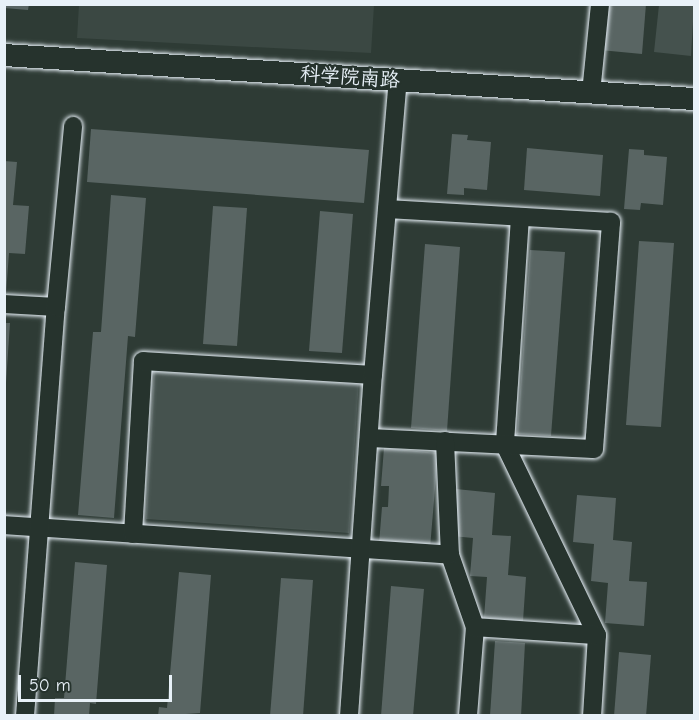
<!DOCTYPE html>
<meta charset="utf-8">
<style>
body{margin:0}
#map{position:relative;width:699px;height:720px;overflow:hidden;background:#2e3b35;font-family:"Comic Neue","LXGW WenKai TC",sans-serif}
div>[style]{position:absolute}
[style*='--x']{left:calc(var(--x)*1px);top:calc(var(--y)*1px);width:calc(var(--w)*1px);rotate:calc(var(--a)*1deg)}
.built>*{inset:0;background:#3b4843}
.green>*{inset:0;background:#45524e}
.building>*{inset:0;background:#596563}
.roads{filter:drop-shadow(0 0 2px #e8f1f8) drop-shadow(0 0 2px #e8f1f8)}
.minor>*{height:18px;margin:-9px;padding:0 9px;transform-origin:9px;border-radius:9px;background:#26332d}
.tertiary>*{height:22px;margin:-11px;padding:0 11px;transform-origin:11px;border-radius:11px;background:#26332d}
span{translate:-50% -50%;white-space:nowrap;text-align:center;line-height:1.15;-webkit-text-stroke:4.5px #26332d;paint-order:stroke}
.street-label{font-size:20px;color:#e8f1f8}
.frame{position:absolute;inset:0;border:6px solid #e8f1f8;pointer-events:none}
.scale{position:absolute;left:18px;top:675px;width:154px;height:27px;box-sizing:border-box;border:3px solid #e8f1f8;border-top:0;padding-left:8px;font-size:18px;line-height:21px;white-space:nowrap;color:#e8f1f8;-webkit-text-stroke:4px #26332d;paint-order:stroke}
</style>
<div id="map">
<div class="built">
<i style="clip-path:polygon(79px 5px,374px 5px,371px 53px,77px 38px)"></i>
</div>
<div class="green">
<i style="clip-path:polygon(659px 5px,694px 5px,691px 56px,654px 52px)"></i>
<i style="clip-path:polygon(155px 355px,360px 364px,349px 533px,146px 519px)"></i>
</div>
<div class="building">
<i style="clip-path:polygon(4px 4px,29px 4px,28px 10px,4px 8px)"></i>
<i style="clip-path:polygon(605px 4px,646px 4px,642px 54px,600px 50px)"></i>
<i style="clip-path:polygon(91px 129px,369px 150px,364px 203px,87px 182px)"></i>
<i style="clip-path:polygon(452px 134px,468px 135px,467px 140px,491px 142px,487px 190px,464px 188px,464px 195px,447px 194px)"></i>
<i style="clip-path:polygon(527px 148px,603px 155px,600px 196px,524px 190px)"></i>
<i style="clip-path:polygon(629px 149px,644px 150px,644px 155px,667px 157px,663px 205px,641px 203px,640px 210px,624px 209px)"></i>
<i style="clip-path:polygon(4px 161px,17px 162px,13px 205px,29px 206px,25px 254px,9px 253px,6px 294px)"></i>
<i style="clip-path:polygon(111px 195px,146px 198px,135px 337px,128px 336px,114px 518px,78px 515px,93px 332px,101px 332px)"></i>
<i style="clip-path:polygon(213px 206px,247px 208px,237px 346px,203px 344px)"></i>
<i style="clip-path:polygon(320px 211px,353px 214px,342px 353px,309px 351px)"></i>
<i style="clip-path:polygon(639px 241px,674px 243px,661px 427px,626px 425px)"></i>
<i style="clip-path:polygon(425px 244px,460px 247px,447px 431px,411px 428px)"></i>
<i style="clip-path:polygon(530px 250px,565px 252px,551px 436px,517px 434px)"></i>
<i style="clip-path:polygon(4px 323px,10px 323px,6px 383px,4px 383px)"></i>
<i style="clip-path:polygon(384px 448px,438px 453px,430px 548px,379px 544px,382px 507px,388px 507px,389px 486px,381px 486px)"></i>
<i style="clip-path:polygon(456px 489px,495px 493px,492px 535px,511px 536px,508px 575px,526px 577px,523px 621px,484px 618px,487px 577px,470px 576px,473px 538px,452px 536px)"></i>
<i style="clip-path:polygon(577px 495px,616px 498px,613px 540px,632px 542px,629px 581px,647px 582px,644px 626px,605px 623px,608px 583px,591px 581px,594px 544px,573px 542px)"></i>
<i style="clip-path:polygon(75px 562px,107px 565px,96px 704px,90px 703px,89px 716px,54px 716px,55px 698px,64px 698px)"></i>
<i style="clip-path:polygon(179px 572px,211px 575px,200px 713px,158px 716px,159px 707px,167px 708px)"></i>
<i style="clip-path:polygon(281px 578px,313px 580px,303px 716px,270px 716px)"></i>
<i style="clip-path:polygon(391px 586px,424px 589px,413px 716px,381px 716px)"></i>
<i style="clip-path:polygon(495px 641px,525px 643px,521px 716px,490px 716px)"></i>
<i style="clip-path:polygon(619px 652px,651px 655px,646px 716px,614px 716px)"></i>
</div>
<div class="roads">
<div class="minor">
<i style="--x:591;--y:93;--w:89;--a:-84.2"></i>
<i style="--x:520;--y:217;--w:228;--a:93.8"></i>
<i style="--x:505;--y:445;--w:211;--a:64.2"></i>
<i style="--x:597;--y:635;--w:81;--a:93.5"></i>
<i style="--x:4;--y:304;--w:52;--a:3.3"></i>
<i style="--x:369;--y:438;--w:225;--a:2.8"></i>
<i style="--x:594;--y:449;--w:228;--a:-85.7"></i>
<i style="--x:611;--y:222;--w:224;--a:-176.7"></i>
<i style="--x:445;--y:441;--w:114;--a:87.5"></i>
<i style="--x:450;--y:555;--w:76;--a:70.9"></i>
<i style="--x:475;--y:627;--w:89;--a:94.5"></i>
<i style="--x:4;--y:525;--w:447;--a:3.8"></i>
<i style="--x:133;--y:534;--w:173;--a:-86.7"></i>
<i style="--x:143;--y:361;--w:230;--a:3.5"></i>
<i style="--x:475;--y:627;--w:122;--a:3.8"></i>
<i style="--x:25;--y:716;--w:410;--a:-85.7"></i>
<i style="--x:56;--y:307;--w:182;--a:-84.6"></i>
<i style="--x:349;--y:716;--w:342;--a:-86"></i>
<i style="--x:373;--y:375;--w:296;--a:-85.2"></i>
</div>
<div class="tertiary">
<i style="--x:4;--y:55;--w:691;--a:3.65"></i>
</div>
</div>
<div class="street-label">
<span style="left:350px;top:77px;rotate:4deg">科学院南路</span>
</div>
<div class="frame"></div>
<div class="scale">50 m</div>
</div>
